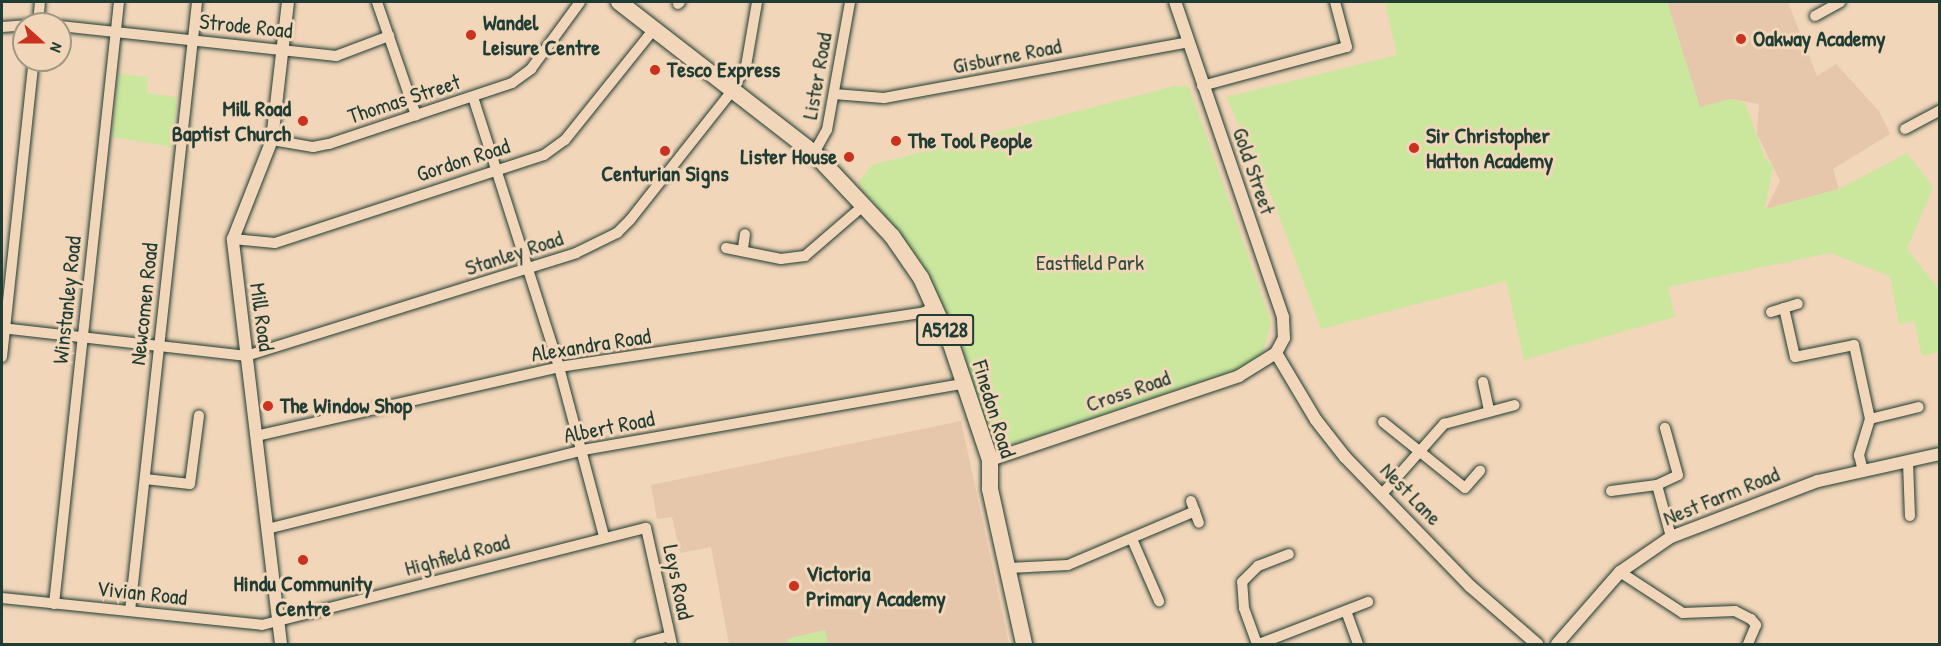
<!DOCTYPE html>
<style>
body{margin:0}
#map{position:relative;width:1941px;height:646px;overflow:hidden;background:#f2d6b9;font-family:"Patrick Hand",sans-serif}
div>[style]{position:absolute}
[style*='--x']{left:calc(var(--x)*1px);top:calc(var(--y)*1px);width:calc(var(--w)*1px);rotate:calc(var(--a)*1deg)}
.built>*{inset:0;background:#e6c7ab}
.green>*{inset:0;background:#cbe79e}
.roads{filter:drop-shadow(0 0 2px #1f3d34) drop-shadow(0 0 2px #1f3d34)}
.minor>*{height:10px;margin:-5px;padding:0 5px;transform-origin:5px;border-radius:5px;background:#f2d6b9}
.tertiary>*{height:12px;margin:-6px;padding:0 6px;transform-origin:6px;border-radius:6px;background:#f2d6b9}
.primary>*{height:16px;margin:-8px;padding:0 8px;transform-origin:8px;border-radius:8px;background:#f2d6b9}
.dots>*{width:16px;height:16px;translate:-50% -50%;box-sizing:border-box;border:3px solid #f2d6b9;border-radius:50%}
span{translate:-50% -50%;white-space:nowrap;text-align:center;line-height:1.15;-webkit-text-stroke:6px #f2d6b9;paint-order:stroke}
.shield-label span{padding:2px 4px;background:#f2d6b9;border:2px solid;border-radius:4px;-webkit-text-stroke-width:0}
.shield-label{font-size:21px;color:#1f3d34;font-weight:700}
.poi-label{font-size:22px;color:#1f3d34;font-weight:700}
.left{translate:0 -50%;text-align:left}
.right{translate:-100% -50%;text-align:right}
.street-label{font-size:22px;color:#1f3d34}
.park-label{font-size:22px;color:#304e3f}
.frame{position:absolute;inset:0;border:3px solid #1f3d34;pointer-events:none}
.north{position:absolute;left:12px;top:12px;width:60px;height:60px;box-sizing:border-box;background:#f2d6b9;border:2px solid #9e9984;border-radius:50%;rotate:111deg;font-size:16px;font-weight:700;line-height:24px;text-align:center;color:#1f3d34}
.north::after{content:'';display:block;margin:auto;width:21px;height:27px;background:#c8321e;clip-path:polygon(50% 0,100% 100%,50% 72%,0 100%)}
</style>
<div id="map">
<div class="built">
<i style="clip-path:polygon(1667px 2px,1788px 2px,1817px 76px,1836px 64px,1879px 111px,1890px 134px,1833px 169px,1839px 189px,1766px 209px,1780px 181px,1757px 134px,1759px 104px,1731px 99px,1700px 108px)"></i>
<i style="clip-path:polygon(961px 421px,1009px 644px,729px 644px,711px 547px,680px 553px,672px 517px,657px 519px,651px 485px)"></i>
</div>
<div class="green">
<i style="clip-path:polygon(1385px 2px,1667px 2px,1700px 107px,1731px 99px,1745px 103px,1765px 158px,1773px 166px,1765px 209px,1839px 189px,1907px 153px,1933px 187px,1907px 249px,1939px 289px,1939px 352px,1922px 356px,1914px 321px,1899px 324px,1890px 276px,1830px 253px,1668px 287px,1675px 317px,1524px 360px,1506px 281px,1321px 329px,1273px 200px,1226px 97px,1397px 55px)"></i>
<i style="clip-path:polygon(119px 74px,148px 77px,147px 93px,177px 97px,172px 147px,112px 137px)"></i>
<i style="clip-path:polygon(1174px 86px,1189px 86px,1271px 322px,1263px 352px,1253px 364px,1014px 444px,993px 436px,977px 404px,960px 341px,918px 257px,858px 183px,872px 165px)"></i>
<i style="clip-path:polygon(825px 630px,828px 644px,788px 644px,787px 639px)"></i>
</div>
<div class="roads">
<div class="minor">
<i style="--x:377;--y:2;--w:120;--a:71"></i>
<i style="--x:678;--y:4;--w:3;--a:-45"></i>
<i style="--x:1815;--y:16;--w:29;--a:-29"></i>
<i style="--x:38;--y:24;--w:22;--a:-85"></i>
<i style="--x:60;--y:26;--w:278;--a:6.2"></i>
<i style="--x:336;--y:56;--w:57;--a:-20.7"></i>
<i style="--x:2;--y:27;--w:41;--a:-4.2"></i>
<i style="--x:1202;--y:86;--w:150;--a:-15.1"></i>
<i style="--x:1347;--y:47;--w:47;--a:-104.9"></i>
<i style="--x:834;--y:94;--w:50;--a:4.6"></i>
<i style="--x:884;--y:98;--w:309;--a:-10.4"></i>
<i style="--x:473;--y:97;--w:283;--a:72.3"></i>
<i style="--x:559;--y:367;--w:175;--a:75.1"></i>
<i style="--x:1905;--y:129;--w:40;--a:-28"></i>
<i style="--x:272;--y:140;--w:42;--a:9.7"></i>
<i style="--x:313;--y:147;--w:16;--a:-11"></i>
<i style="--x:329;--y:144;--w:193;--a:-18.4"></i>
<i style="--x:512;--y:83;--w:24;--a:-36"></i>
<i style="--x:531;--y:69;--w:83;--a:-53.8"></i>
<i style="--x:814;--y:153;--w:26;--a:-61"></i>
<i style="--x:827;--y:130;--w:130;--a:-79.8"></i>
<i style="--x:233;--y:239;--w:42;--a:5.4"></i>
<i style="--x:275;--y:243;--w:283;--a:-18.1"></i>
<i style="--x:544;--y:155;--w:26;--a:-36"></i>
<i style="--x:565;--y:140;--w:142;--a:-51.3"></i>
<i style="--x:726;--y:248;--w:56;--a:11.3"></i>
<i style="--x:781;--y:259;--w:24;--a:-7"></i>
<i style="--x:805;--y:256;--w:78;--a:-40.8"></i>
<i style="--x:743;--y:248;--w:14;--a:-82"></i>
<i style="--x:1784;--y:308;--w:50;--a:77.3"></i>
<i style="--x:1795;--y:357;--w:60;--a:-11.5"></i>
<i style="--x:1854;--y:345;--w:76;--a:77.8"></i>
<i style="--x:1870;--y:419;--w:38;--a:107"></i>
<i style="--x:1859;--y:455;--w:16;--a:76"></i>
<i style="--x:1771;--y:312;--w:28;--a:-17"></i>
<i style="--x:2;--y:328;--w:246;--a:6.5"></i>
<i style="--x:246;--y:356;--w:346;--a:-17.3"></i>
<i style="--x:576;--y:253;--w:46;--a:-26"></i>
<i style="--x:617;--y:233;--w:18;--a:-45"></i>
<i style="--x:630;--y:220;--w:163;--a:-51.7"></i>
<i style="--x:731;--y:92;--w:30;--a:-60"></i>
<i style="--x:746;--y:66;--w:65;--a:-80.2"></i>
<i style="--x:2;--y:357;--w:299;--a:-83.9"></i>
<i style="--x:1483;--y:382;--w:30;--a:78"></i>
<i style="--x:1870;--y:419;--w:50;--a:-13.8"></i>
<i style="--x:1383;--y:422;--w:105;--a:38.8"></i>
<i style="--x:1465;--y:488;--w:23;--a:-49"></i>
<i style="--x:256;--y:436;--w:311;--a:-12.8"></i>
<i style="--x:559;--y:367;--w:367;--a:-8.5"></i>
<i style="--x:922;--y:313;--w:14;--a:-25"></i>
<i style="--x:1908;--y:462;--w:54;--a:87.9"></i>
<i style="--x:145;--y:479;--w:45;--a:6.3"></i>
<i style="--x:190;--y:484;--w:69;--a:-82.5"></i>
<i style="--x:1657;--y:485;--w:54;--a:74.9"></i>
<i style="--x:1611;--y:491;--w:46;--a:-7.4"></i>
<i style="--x:1657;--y:485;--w:23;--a:-25"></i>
<i style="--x:1678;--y:475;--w:49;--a:-105.5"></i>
<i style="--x:1382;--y:494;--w:94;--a:-48.5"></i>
<i style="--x:1444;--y:424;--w:73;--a:-15"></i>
<i style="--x:1191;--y:501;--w:23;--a:70"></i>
<i style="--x:267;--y:529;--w:326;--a:-14"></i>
<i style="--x:583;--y:450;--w:385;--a:-9.9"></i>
<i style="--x:1132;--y:539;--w:68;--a:66.5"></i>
<i style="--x:1009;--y:568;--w:59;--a:-2.9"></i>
<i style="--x:1068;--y:565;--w:138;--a:-23"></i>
<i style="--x:1620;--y:572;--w:75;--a:33.1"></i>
<i style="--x:1683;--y:613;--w:52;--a:-2.2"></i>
<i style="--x:1735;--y:611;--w:18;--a:27"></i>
<i style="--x:1751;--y:619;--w:8;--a:50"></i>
<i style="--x:1756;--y:625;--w:21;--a:113"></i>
<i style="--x:2;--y:598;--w:261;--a:5.9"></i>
<i style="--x:262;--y:625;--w:396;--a:-14.2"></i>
<i style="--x:646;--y:528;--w:119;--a:77.4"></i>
<i style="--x:54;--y:604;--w:605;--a:-83.84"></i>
<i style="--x:130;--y:611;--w:613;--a:-83.72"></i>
<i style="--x:1346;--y:611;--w:35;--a:70"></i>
<i style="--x:640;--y:644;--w:31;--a:-15"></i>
<i style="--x:1257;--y:644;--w:38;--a:-110"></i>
<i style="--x:1244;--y:608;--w:26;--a:-94"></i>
<i style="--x:1242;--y:582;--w:23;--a:-45"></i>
<i style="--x:1258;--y:566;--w:33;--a:-21"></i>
<i style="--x:1259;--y:644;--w:117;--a:-21.1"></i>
</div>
<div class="tertiary">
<i style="--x:1276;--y:353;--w:78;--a:59.2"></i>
<i style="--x:1316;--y:420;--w:47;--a:51.9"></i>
<i style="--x:1345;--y:457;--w:180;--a:45.9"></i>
<i style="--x:1470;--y:586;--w:89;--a:40.9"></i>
<i style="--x:990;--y:460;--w:263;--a:-18.6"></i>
<i style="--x:1239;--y:376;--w:44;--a:-31.9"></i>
<i style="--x:1276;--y:353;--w:17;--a:-62"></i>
<i style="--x:1284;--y:338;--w:21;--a:-93"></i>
<i style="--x:1283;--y:317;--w:333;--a:-108.9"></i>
<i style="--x:281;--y:644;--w:408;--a:-96.8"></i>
<i style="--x:233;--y:239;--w:106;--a:-68.5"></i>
<i style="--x:272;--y:140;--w:139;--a:-83.4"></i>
<i style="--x:1557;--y:644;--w:96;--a:-48.8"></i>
<i style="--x:1620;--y:572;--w:62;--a:-34.5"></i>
<i style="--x:1671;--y:537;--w:157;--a:-20.9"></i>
<i style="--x:1818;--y:481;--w:125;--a:-12.5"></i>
</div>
<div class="primary">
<i style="--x:619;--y:2;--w:247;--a:37.8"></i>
<i style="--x:814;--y:153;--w:114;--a:46.8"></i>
<i style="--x:892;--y:236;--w:51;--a:55.4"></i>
<i style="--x:921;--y:278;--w:72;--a:65.6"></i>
<i style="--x:951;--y:344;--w:122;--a:71.4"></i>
<i style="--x:990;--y:460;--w:29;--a:90"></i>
<i style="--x:990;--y:489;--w:159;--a:77.6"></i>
</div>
</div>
<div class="dots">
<i style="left:471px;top:35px;background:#c8321e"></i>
<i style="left:1741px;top:39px;background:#c8321e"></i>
<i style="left:655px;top:70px;background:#c8321e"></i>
<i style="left:303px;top:121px;background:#c8321e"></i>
<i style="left:896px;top:141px;background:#c8321e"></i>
<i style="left:1414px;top:148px;background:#c8321e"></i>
<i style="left:665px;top:151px;background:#c8321e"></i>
<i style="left:849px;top:157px;background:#c8321e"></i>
<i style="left:268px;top:406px;background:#c8321e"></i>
<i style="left:303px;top:560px;background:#c8321e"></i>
<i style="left:794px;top:586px;background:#c8321e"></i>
</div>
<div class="shield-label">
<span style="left:945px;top:330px">A5128</span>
</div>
<div class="poi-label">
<span class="left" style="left:483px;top:35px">Wandel<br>Leisure Centre</span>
<span class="left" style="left:1753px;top:39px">Oakway Academy</span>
<span class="left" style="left:667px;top:70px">Tesco Express</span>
<span class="right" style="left:291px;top:121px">Mill Road<br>Baptist Church</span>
<span class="left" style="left:1426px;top:148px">Sir Christopher<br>Hatton Academy</span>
<span class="left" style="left:908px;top:141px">The Tool People</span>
<span class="right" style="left:837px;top:157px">Lister House</span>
<span style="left:665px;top:174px">Centurian Signs</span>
<span class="left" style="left:280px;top:406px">The Window Shop</span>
<span class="left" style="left:806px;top:586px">Victoria<br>Primary Academy</span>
<span style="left:303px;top:596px">Hindu Community<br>Centre</span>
</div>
<div class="street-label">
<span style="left:246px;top:26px;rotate:6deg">Strode Road</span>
<span style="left:1007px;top:56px;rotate:-11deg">Gisburne Road</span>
<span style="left:817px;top:76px;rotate:-80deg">Lister Road</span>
<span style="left:404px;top:99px;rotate:-18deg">Thomas Street</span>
<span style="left:463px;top:160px;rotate:-18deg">Gordon Road</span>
<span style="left:1254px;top:171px;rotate:71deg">Gold Street</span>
<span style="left:514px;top:253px;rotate:-18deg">Stanley Road</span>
<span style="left:67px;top:300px;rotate:-84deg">Winstanley Road</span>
<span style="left:144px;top:304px;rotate:-84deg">Newcomen Road</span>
<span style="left:262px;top:317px;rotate:82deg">Mill Road</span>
<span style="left:591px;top:345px;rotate:-9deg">Alexandra Road</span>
<span style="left:1128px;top:391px;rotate:-19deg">Cross Road</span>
<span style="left:994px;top:409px;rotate:73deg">Finedon Road</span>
<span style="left:609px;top:427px;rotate:-11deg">Albert Road</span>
<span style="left:1411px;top:494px;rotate:46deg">Nest Lane</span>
<span style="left:1721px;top:496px;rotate:-22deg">Nest Farm Road</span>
<span style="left:457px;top:555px;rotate:-15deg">Highfield Road</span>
<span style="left:678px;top:582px;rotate:78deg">Leys Road</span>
<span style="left:142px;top:593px;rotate:6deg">Vivian Road</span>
</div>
<div class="park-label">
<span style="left:1090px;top:263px">Eastfield Park</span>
</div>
<div class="frame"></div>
<div class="north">N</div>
</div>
